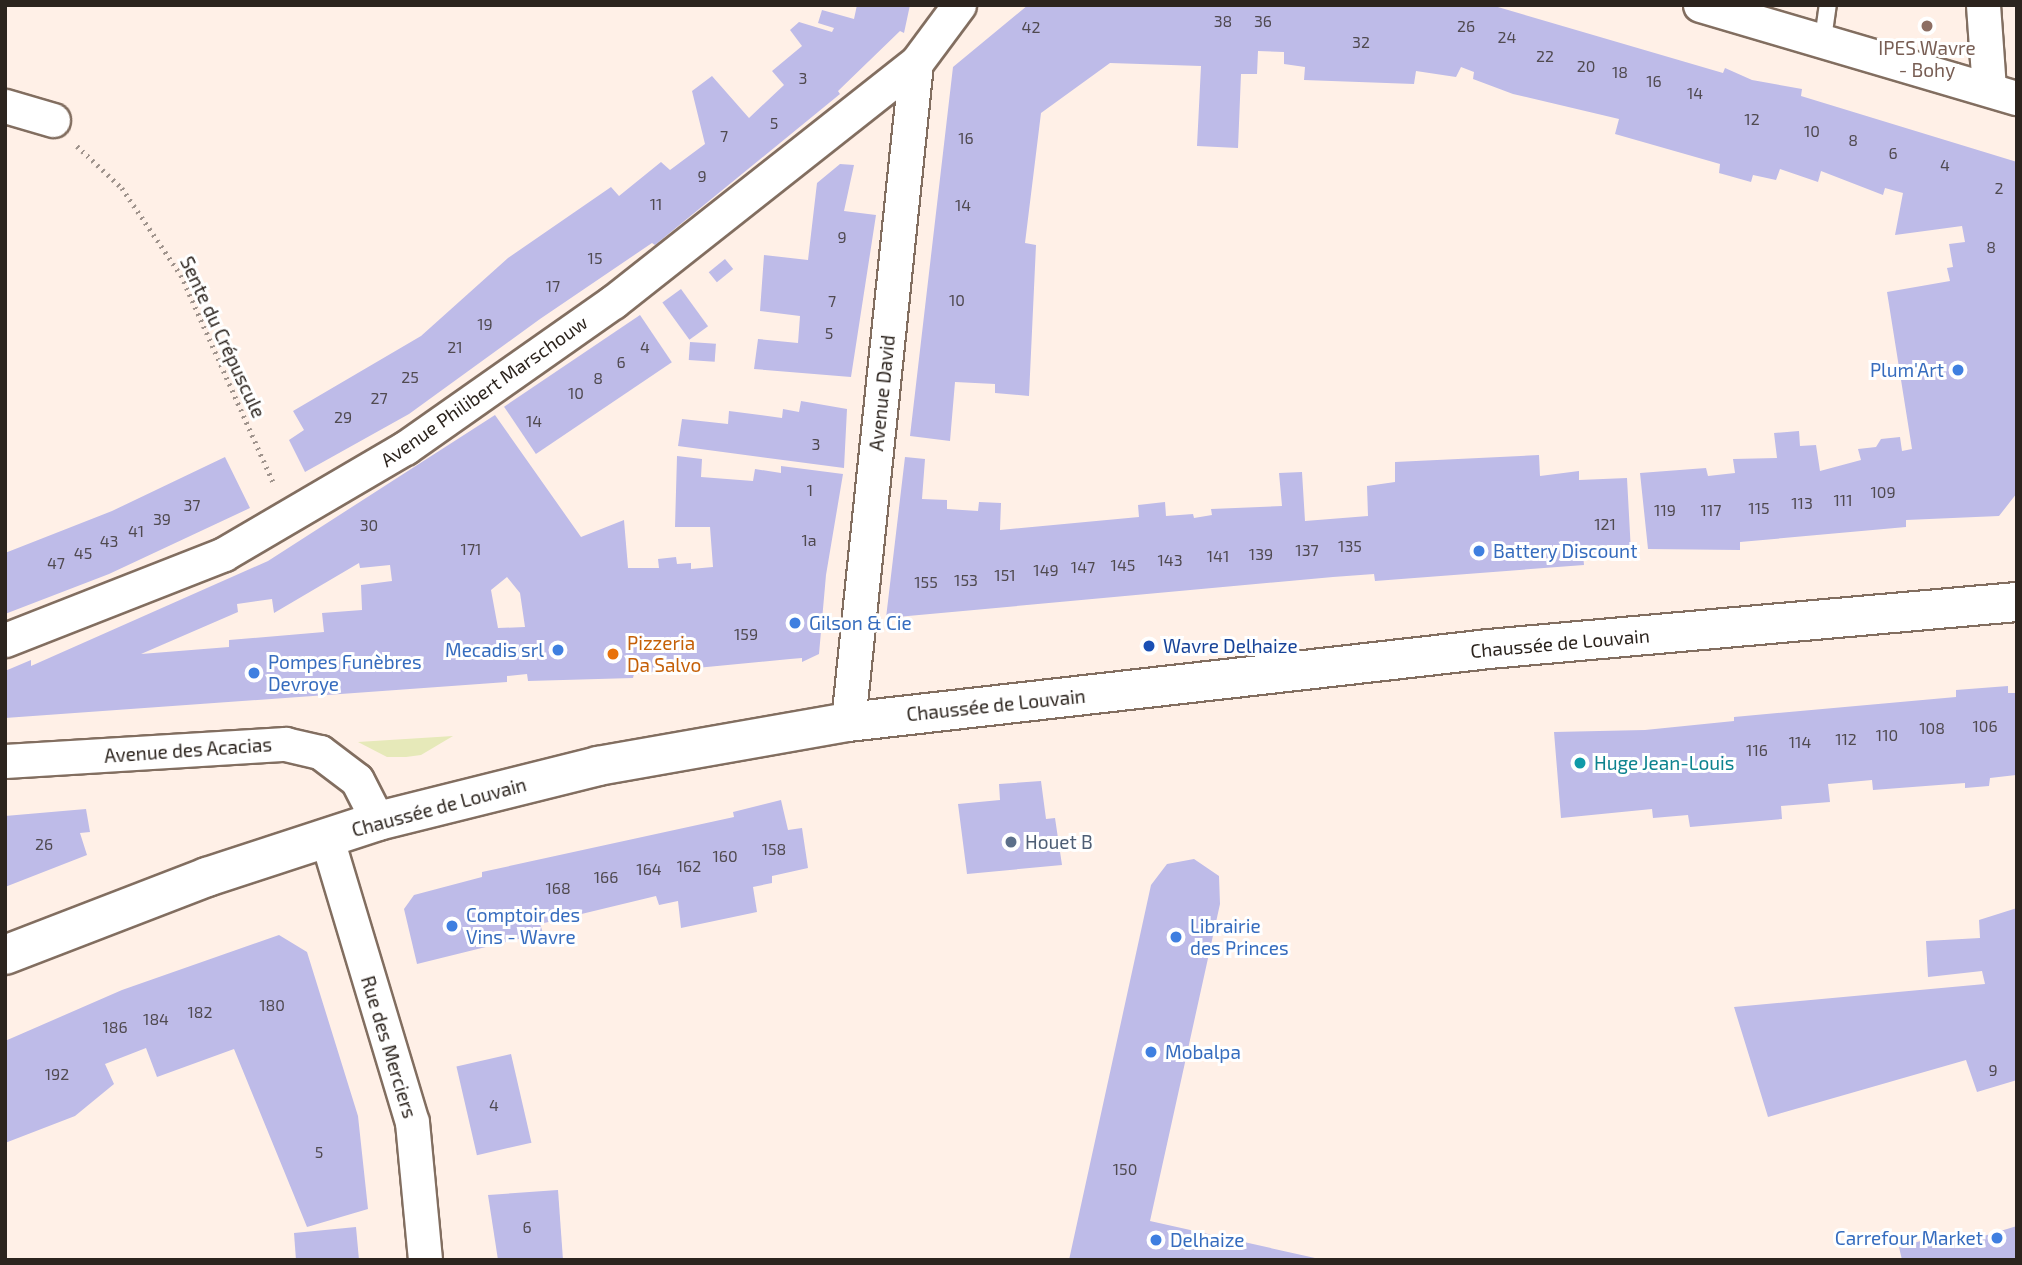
<!DOCTYPE html>
<html>
<head>
<meta charset="utf-8">
<style>
	body { margin:0 }
	#map { position:relative; width:2022px; height:1265px; overflow:hidden; background:#fff0e7; font-family:"Exo 2",sans-serif }
	div>[style] { position:absolute }
	[style*='--x'] { left:calc(var(--x)*1px); top:calc(var(--y)*1px); width:calc(var(--w)*1px); rotate:calc(var(--a)*1deg) }
	.green>* { inset:0; background:#e6e9b9 }
	.building>* { inset:0; background:#bebbe8; transform-origin:0 0 }
	.path>* { height:4.5px; margin-top:-2.25px; transform-origin:0; background:repeating-linear-gradient(90deg,#a0948d 0 2px,transparent 0 7px) }
	.roads { filter:drop-shadow(2px 0 #826e60) drop-shadow(-2px 0 #826e60) drop-shadow(0 2px #826e60) drop-shadow(0 -2px #826e60) }
	.service>* { height:16px; margin:-8px; padding:0 8px; transform-origin:8px; border-radius:8px; background:#fff }
	.minor>* { height:33px; margin:-16.5px; padding:0 16.5px; transform-origin:16.5px; border-radius:16.5px; background:#fff }
	.secondary>* { height:38px; margin:-19px; padding:0 19px; transform-origin:19px; border-radius:19px; background:#fff }
	.dots>* { width:19px; height:19px; translate:-50% -50%; box-sizing:border-box; border:4px solid #fff; border-radius:50% }
	span { translate:-50% -50%; white-space:nowrap; text-align:center; line-height:1.15; -webkit-text-stroke:6px #fff; paint-order:stroke }
	.number-label { font-size:16px; color:#504a50 }
	.number-label span { -webkit-text-stroke-width:0 }
	.education-label { font-size:19px; color:#785e54 }
	.street-label { font-size:19px; color:#2c241e }
	.shop-label { font-size:19px; color:#366cbe }
	.right { translate:-100% -50%; text-align:right }
	.left { translate:0 -50%; text-align:left }
	.food-label { font-size:19px; color:#c56008 }
	.transit-label { font-size:19px; color:#164399 }
	.culture-label { font-size:19px; color:#0d838f }
	.service-label { font-size:19px; color:#4e5e75 }
	.frame { position:absolute; inset:0; border:7px solid #2c241e; pointer-events:none }
</style>
</head>
<body>
<div id="map">
	<div class="green">
		<i style="clip-path:polygon(453px 736px,421px 755px,406px 757px,387px 757px,358px 742px)"></i>
	</div>
	<div class="building">
		<i style="clip-path:polygon(857px 5px,910px 5px,904px 33px,900px 31px,838px 91px,840px 94px,655px 245px,652px 243px,540px 319px,409px 414px,305px 472px,289px 440px,304px 430px,293px 411px,421px 336px,508px 258px,611px 187px,619px 196px,661px 162px,670px 170px,705px 144px,692px 91px,712px 76px,749px 118px,784px 85px,772px 71px,802px 46px,790px 30px,799px 22px,832px 32px,834px 28px,818px 23px,822px 10px,854px 19px)"></i>
		<i style="clip-path:polygon(1028px 5px,1491px 5px,1723px 73px,1725px 68px,1752px 80px,1802px 89px,1801px 96px,2017px 162px,2017px 493px,1999px 516px,1906px 520px,1906px 527px,1740px 542px,1740px 550px,1648px 549px,1640px 473px,1706px 468px,1708px 476px,1735px 473px,1733px 459px,1777px 458px,1774px 433px,1799px 431px,1800px 446px,1816px 445px,1820px 471px,1861px 460px,1858px 449px,1876px 447px,1881px 439px,1900px 437px,1902px 451px,1912px 449px,1887px 292px,1950px 281px,1947px 268px,1953px 267px,1949px 244px,1965px 242px,1962px 226px,1895px 235px,1903px 193px,1885px 188px,1883px 195px,1821px 171px,1818px 182px,1780px 169px,1776px 180px,1753px 175px,1751px 182px,1719px 173px,1720px 164px,1615px 134px,1619px 119px,1513px 94px,1473px 79px,1474px 72px,1461px 67px,1456px 77px,1416px 71px,1414px 84px,1304px 80px,1305px 67px,1284px 64px,1284px 52px,1258px 51px,1257px 74px,1241px 74px,1238px 148px,1197px 146px,1201px 66px,1110px 63px,1041px 113px,1025px 243px,1036px 245px,1029px 396px,995px 393px,995px 384px,955px 382px,950px 441px,910px 436px,953px 67px)"></i>
		<i style="clip-path:polygon(840px 164px,854px 165px,844px 211px,876px 215px,851px 377px,754px 369px,758px 339px,798px 343px,800px 316px,760px 311px,764px 255px,808px 260px,817px 183px)"></i>
		<i style="left:725px;top:259px;width:13px;height:21px;rotate:51deg"></i>
		<i style="left:681px;top:289px;width:46px;height:23px;rotate:54deg"></i>
		<i style="left:640px;top:315px;width:57px;height:164px;rotate:56deg"></i>
		<i style="left:690px;top:342px;width:26px;height:18px;rotate:4deg"></i>
		<i style="clip-path:polygon(801px 401px,847px 409px,844px 468px,678px 446px,682px 419px,728px 424px,729px 411px,782px 418px,783px 409px,799px 412px)"></i>
		<i style="clip-path:polygon(evenodd,495px 415px,581px 537px,624px 520px,628px 568px,659px 568px,658px 559px,676px 557px,677px 564px,691px 563px,691px 569px,713px 567px,710px 527px,675px 527px,677px 456px,702px 459px,701px 477px,753px 481px,755px 469px,781px 473px,781px 466px,843px 474px,826px 575px,819px 654px,802px 662px,802px 658px,790px 659px,634px 674px,633px 678px,528px 681px,527px 674px,507px 676px,507px 682px,5px 718px,5px 671px,31px 660px,31px 666px,268px 561px,495px 415px,359px 563px,360px 568px,390px 565px,392px 581px,361px 585px,362px 610px,322px 613px,324px 632px,229px 640px,229px 647px,141px 654px,238px 612px,237px 604px,272px 599px,274px 613px,359px 563px,495px 415px,507px 577px,520px 593px,525px 627px,498px 628px,491px 590px,507px 577px)"></i>
		<i style="clip-path:polygon(1539px 455px,1540px 476px,1579px 471px,1579px 480px,1627px 478px,1631px 552px,1583px 554px,1584px 565px,1375px 581px,1374px 574px,1333px 577px,886px 618px,905px 457px,925px 459px,922px 499px,947px 500px,947px 509px,978px 511px,979px 502px,1001px 503px,1000px 530px,1139px 517px,1138px 505px,1165px 502px,1166px 516px,1193px 514px,1194px 518px,1212px 515px,1211px 509px,1282px 506px,1279px 473px,1302px 472px,1305px 521px,1368px 516px,1367px 486px,1395px 482px,1395px 462px)"></i>
		<i style="clip-path:polygon(225px 457px,250px 508px,109px 574px,5px 614px,5px 553px,112px 511px)"></i>
		<i style="clip-path:polygon(2008px 686px,2008px 693px,2017px 693px,2016px 775px,1990px 778px,1989px 786px,1965px 788px,1965px 783px,1873px 790px,1872px 780px,1828px 784px,1830px 802px,1781px 806px,1782px 819px,1690px 827px,1688px 815px,1653px 818px,1652px 809px,1561px 818px,1554px 732px,1645px 730px,1734px 721px,1734px 717px,1956px 697px,1956px 690px)"></i>
		<i style="clip-path:polygon(1041px 781px,1046px 819px,1055px 818px,1062px 865px,967px 874px,958px 804px,1000px 800px,999px 784px)"></i>
		<i style="clip-path:polygon(781px 800px,788px 830px,802px 828px,808px 868px,772px 876px,772px 883px,753px 887px,757px 912px,681px 928px,678px 901px,659px 905px,656px 896px,540px 924px,543px 933px,417px 964px,404px 909px,414px 895px,482px 877px,482px 872px,734px 817px,733px 812px)"></i>
		<i style="clip-path:polygon(86px 809px,90px 832px,80px 833px,87px 855px,5px 887px,5px 816px)"></i>
		<i style="clip-path:polygon(1194px 859px,1219px 876px,1220px 904px,1150px 1221px,1324px 1260px,1069px 1260px,1151px 885px,1167px 864px)"></i>
		<i style="clip-path:polygon(2017px 908px,2017px 1080px,1977px 1092px,1966px 1060px,1768px 1117px,1734px 1007px,1985px 984px,1982px 971px,1928px 977px,1926px 941px,1980px 938px,1979px 920px)"></i>
		<i style="clip-path:polygon(279px 935px,307px 952px,358px 1116px,368px 1209px,307px 1227px,234px 1049px,157px 1077px,146px 1048px,105px 1064px,114px 1084px,75px 1116px,5px 1143px,5px 1041px,122px 990px)"></i>
		<i style="left:511px;top:1054px;width:91px;height:56px;rotate:77deg"></i>
		<i style="clip-path:polygon(558px 1190px,563px 1260px,498px 1260px,488px 1195px)"></i>
		<i style="clip-path:polygon(2017px 1226px,2017px 1260px,1902px 1260px,1899px 1247px,1953px 1232px,1957px 1244px)"></i>
		<i style="clip-path:polygon(356px 1227px,359px 1260px,296px 1260px,294px 1233px)"></i>
	</div>
	<div class="path">
		<i style="--x:77;--y:146;--w:62;--a:43"></i>
		<i style="--x:122;--y:188;--w:105;--a:55.9"></i>
		<i style="--x:181;--y:275;--w:227;--a:66"></i>
	</div>
	<div class="roads">
		<div class="service">
			<i style="--x:1823;--y:39;--w:34;--a:-82"></i>
		</div>
		<div class="minor">
			<i style="--x:1700;--y:5;--w:330;--a:16.4"></i>
			<i style="--x:1983;--y:5;--w:84;--a:85.9"></i>
			<i style="--x:5;--y:106;--w:50;--a:16.3"></i>
			<i style="--x:5;--y:640;--w:235;--a:-21.4"></i>
			<i style="--x:224;--y:554;--w:210;--a:-30.4"></i>
			<i style="--x:405;--y:448;--w:254;--a:-35.1"></i>
			<i style="--x:613;--y:302;--w:386;--a:-38.3"></i>
			<i style="--x:916;--y:63;--w:72;--a:-53.4"></i>
			<i style="--x:848;--y:722;--w:662;--a:-84.11"></i>
			<i style="--x:5;--y:761;--w:281;--a:-3.5"></i>
			<i style="--x:285;--y:744;--w:36;--a:13"></i>
			<i style="--x:320;--y:752;--w:46;--a:37.1"></i>
			<i style="--x:357;--y:780;--w:46;--a:62.9"></i>
			<i style="--x:327;--y:839;--w:295;--a:73.3"></i>
			<i style="--x:412;--y:1122;--w:139;--a:84.6"></i>
		</div>
		<div class="secondary">
			<i style="--x:5;--y:955;--w:217;--a:-21.1"></i>
			<i style="--x:207;--y:877;--w:180;--a:-18.1"></i>
			<i style="--x:378;--y:821;--w:227;--a:-14"></i>
			<i style="--x:598;--y:766;--w:254;--a:-10"></i>
			<i style="--x:848;--y:722;--w:645;--a:-6.5"></i>
			<i style="--x:1489;--y:649;--w:530;--a:-5.09"></i>
		</div>
	</div>
	<div class="dots">
		<i style="left:1927px;top:26px;background:#8d6e63"></i>
		<i style="left:1958px;top:370px;background:#3f7fe0"></i>
		<i style="left:1479px;top:551px;background:#3f7fe0"></i>
		<i style="left:795px;top:623px;background:#3f7fe0"></i>
		<i style="left:1149px;top:646px;background:#1a4fb4"></i>
		<i style="left:558px;top:650px;background:#3f7fe0"></i>
		<i style="left:613px;top:654px;background:#e8710a"></i>
		<i style="left:254px;top:673px;background:#3f7fe0"></i>
		<i style="left:1580px;top:763px;background:#0f9aa8"></i>
		<i style="left:1011px;top:842px;background:#5c6f8a"></i>
		<i style="left:452px;top:926px;background:#3f7fe0"></i>
		<i style="left:1176px;top:937px;background:#3f7fe0"></i>
		<i style="left:1151px;top:1052px;background:#3f7fe0"></i>
		<i style="left:1997px;top:1238px;background:#3f7fe0"></i>
		<i style="left:1156px;top:1240px;background:#3f7fe0"></i>
	</div>
	<div class="number-label">
		<span style="left:1223px;top:21px">38</span>
		<span style="left:1263px;top:21px">36</span>
		<span style="left:1466px;top:26px">26</span>
		<span style="left:1031px;top:27px">42</span>
		<span style="left:1507px;top:37px">24</span>
		<span style="left:1361px;top:42px">32</span>
		<span style="left:1545px;top:56px">22</span>
		<span style="left:1586px;top:66px">20</span>
		<span style="left:1620px;top:72px">18</span>
		<span style="left:803px;top:78px">3</span>
		<span style="left:1654px;top:81px">16</span>
		<span style="left:1695px;top:93px">14</span>
		<span style="left:1752px;top:119px">12</span>
		<span style="left:774px;top:123px">5</span>
		<span style="left:1812px;top:131px">10</span>
		<span style="left:724px;top:136px">7</span>
		<span style="left:966px;top:138px">16</span>
		<span style="left:1853px;top:140px">8</span>
		<span style="left:1893px;top:153px">6</span>
		<span style="left:1945px;top:165px">4</span>
		<span style="left:702px;top:176px">9</span>
		<span style="left:1999px;top:188px">2</span>
		<span style="left:656px;top:204px">11</span>
		<span style="left:963px;top:205px">14</span>
		<span style="left:842px;top:237px">9</span>
		<span style="left:1991px;top:247px">8</span>
		<span style="left:595px;top:258px">15</span>
		<span style="left:553px;top:286px">17</span>
		<span style="left:957px;top:300px">10</span>
		<span style="left:832px;top:301px">7</span>
		<span style="left:485px;top:324px">19</span>
		<span style="left:829px;top:333px">5</span>
		<span style="left:455px;top:347px">21</span>
		<span style="left:645px;top:347px">4</span>
		<span style="left:621px;top:362px">6</span>
		<span style="left:410px;top:377px">25</span>
		<span style="left:598px;top:378px">8</span>
		<span style="left:576px;top:393px">10</span>
		<span style="left:379px;top:398px">27</span>
		<span style="left:343px;top:417px">29</span>
		<span style="left:534px;top:421px">14</span>
		<span style="left:816px;top:444px">3</span>
		<span style="left:810px;top:490px">1</span>
		<span style="left:1883px;top:492px">109</span>
		<span style="left:1843px;top:500px">111</span>
		<span style="left:1802px;top:503px">113</span>
		<span style="left:192px;top:505px">37</span>
		<span style="left:1759px;top:508px">115</span>
		<span style="left:1665px;top:510px">119</span>
		<span style="left:1711px;top:510px">117</span>
		<span style="left:162px;top:519px">39</span>
		<span style="left:1605px;top:524px">121</span>
		<span style="left:369px;top:525px">30</span>
		<span style="left:136px;top:531px">41</span>
		<span style="left:809px;top:540px">1a</span>
		<span style="left:109px;top:541px">43</span>
		<span style="left:1350px;top:546px">135</span>
		<span style="left:471px;top:549px">171</span>
		<span style="left:1307px;top:550px">137</span>
		<span style="left:83px;top:553px">45</span>
		<span style="left:1261px;top:554px">139</span>
		<span style="left:1218px;top:556px">141</span>
		<span style="left:1170px;top:560px">143</span>
		<span style="left:56px;top:563px">47</span>
		<span style="left:1123px;top:565px">145</span>
		<span style="left:1083px;top:567px">147</span>
		<span style="left:1046px;top:570px">149</span>
		<span style="left:1005px;top:575px">151</span>
		<span style="left:966px;top:580px">153</span>
		<span style="left:926px;top:582px">155</span>
		<span style="left:746px;top:634px">159</span>
		<span style="left:1985px;top:726px">106</span>
		<span style="left:1932px;top:728px">108</span>
		<span style="left:1887px;top:735px">110</span>
		<span style="left:1846px;top:739px">112</span>
		<span style="left:1800px;top:742px">114</span>
		<span style="left:1757px;top:750px">116</span>
		<span style="left:44px;top:844px">26</span>
		<span style="left:774px;top:849px">158</span>
		<span style="left:725px;top:856px">160</span>
		<span style="left:689px;top:866px">162</span>
		<span style="left:649px;top:869px">164</span>
		<span style="left:606px;top:877px">166</span>
		<span style="left:558px;top:888px">168</span>
		<span style="left:272px;top:1005px">180</span>
		<span style="left:200px;top:1012px">182</span>
		<span style="left:156px;top:1019px">184</span>
		<span style="left:115px;top:1027px">186</span>
		<span style="left:1993px;top:1070px">9</span>
		<span style="left:57px;top:1074px">192</span>
		<span style="left:494px;top:1105px">4</span>
		<span style="left:319px;top:1152px">5</span>
		<span style="left:1125px;top:1169px">150</span>
		<span style="left:527px;top:1227px">6</span>
	</div>
	<div class="education-label">
		<span style="left:1927px;top:59px">IPES Wavre<br>- Bohy</span>
	</div>
	<div class="street-label">
		<span style="left:223px;top:337px;rotate:65deg">Sente du Crépuscule</span>
		<span style="left:484px;top:391px;rotate:-35deg">Avenue Philibert Marschouw</span>
		<span style="left:882px;top:393px;rotate:-84deg">Avenue David</span>
		<span style="left:1560px;top:643px;rotate:-5deg">Chaussée de Louvain</span>
		<span style="left:996px;top:705px;rotate:-6deg">Chaussée de Louvain</span>
		<span style="left:188px;top:750px;rotate:-4deg">Avenue des Acacias</span>
		<span style="left:439px;top:807px;rotate:-15deg">Chaussée de Louvain</span>
		<span style="left:389px;top:1047px;rotate:73deg">Rue des Merciers</span>
	</div>
	<div class="shop-label">
		<span class="right" style="left:1944px;top:370px">Plum'Art</span>
		<span class="left" style="left:1493px;top:551px">Battery Discount</span>
		<span class="left" style="left:809px;top:623px">Gilson &amp; Cie</span>
		<span class="right" style="left:544px;top:650px">Mecadis srl</span>
		<span class="left" style="left:268px;top:673px">Pompes Funèbres<br>Devroye</span>
		<span class="left" style="left:466px;top:926px">Comptoir des<br>Vins - Wavre</span>
		<span class="left" style="left:1190px;top:937px">Librairie<br>des Princes</span>
		<span class="left" style="left:1165px;top:1052px">Mobalpa</span>
		<span class="right" style="left:1983px;top:1238px">Carrefour Market</span>
		<span class="left" style="left:1170px;top:1240px">Delhaize</span>
	</div>
	<div class="food-label">
		<span class="left" style="left:627px;top:654px">Pizzeria<br>Da Salvo</span>
	</div>
	<div class="transit-label">
		<span class="left" style="left:1163px;top:646px">Wavre Delhaize</span>
	</div>
	<div class="culture-label">
		<span class="left" style="left:1594px;top:763px">Huge Jean-Louis</span>
	</div>
	<div class="service-label">
		<span class="left" style="left:1025px;top:842px">Houet B</span>
	</div>
	<div class="frame"></div>
</div>
</body>
</html>
